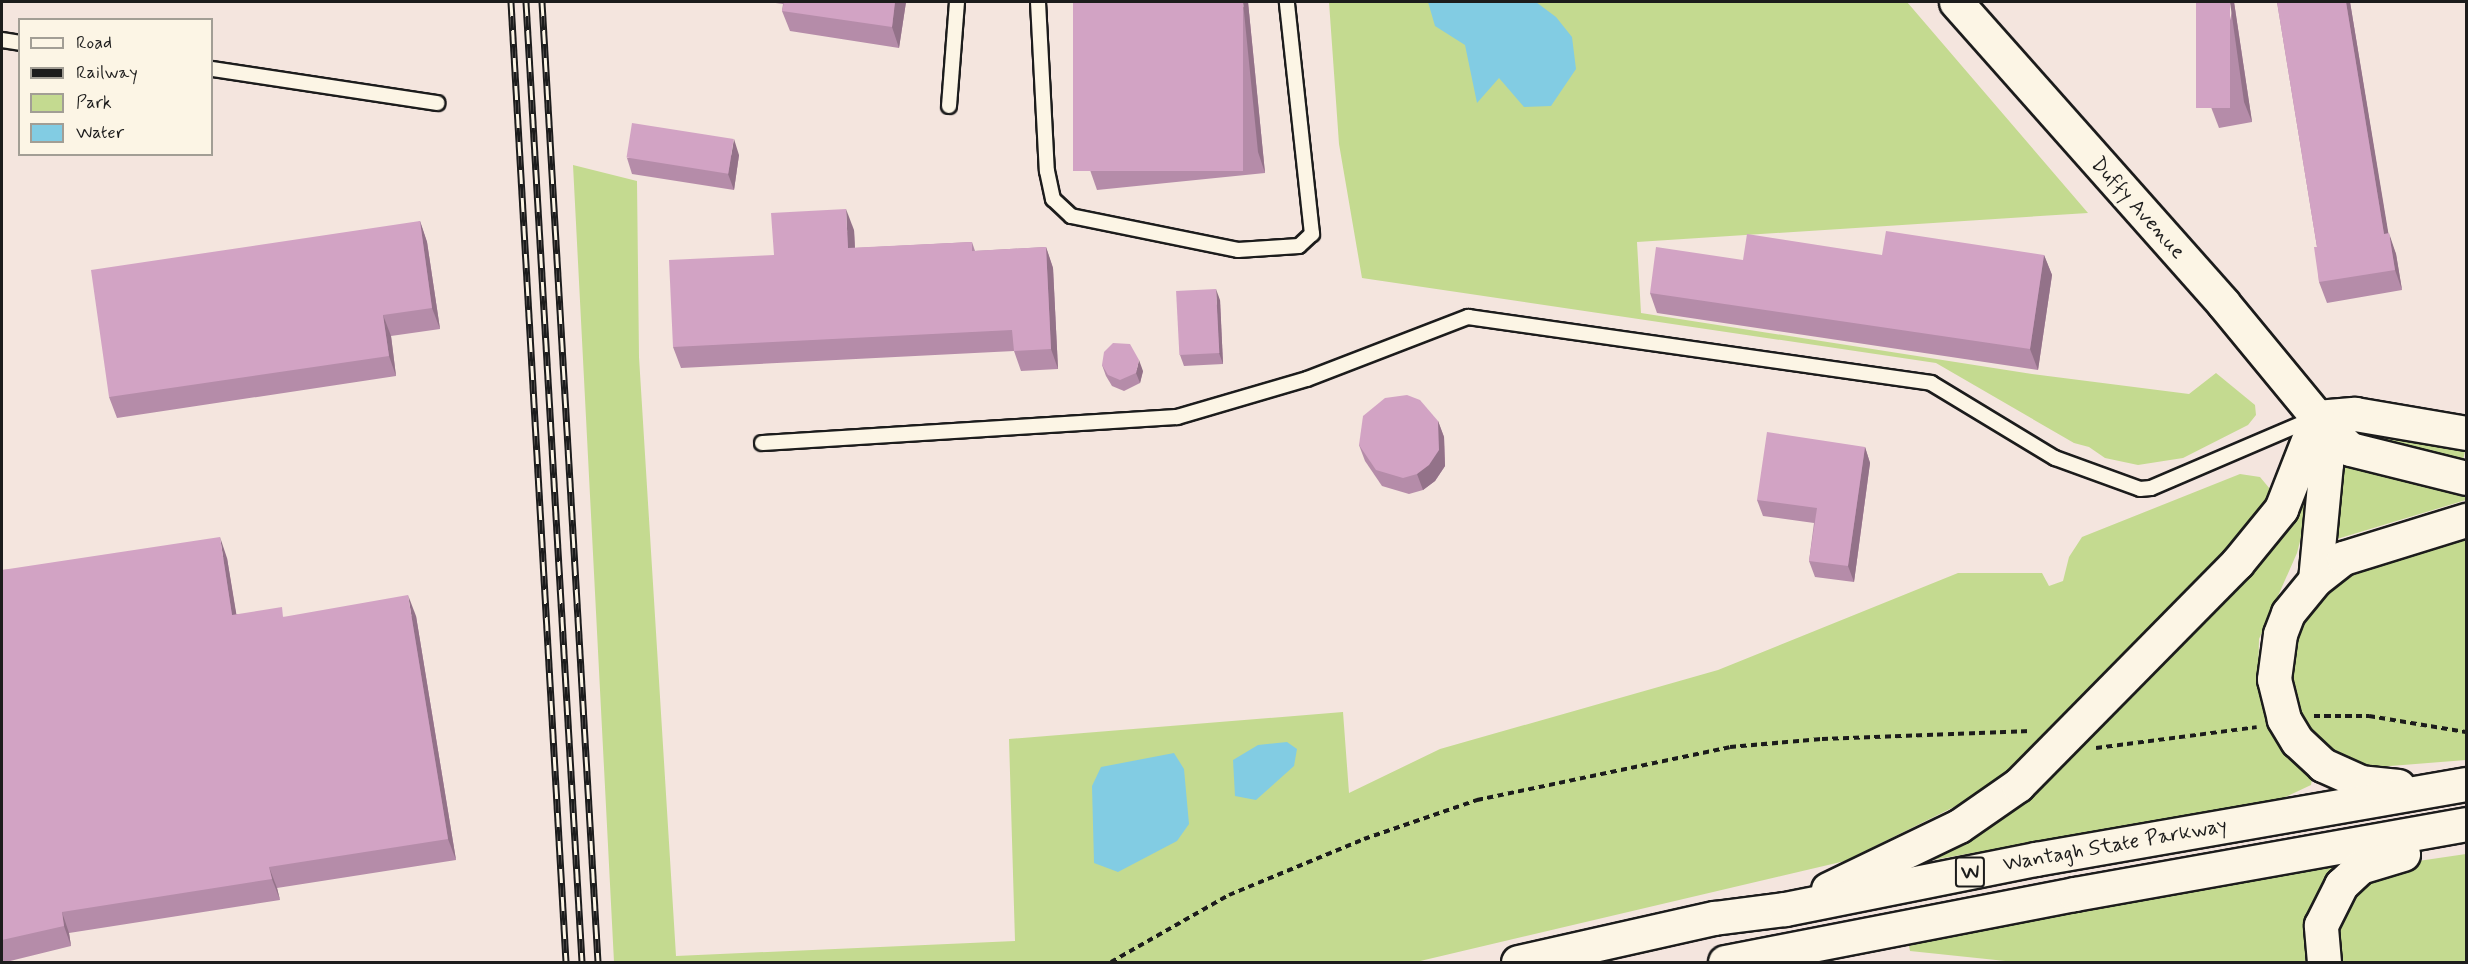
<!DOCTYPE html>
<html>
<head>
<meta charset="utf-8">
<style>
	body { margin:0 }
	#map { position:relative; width:2468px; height:964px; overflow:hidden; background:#f4e5de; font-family:Mynerve,sans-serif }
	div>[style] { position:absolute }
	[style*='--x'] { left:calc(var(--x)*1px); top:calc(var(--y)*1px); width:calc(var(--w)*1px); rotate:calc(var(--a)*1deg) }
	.green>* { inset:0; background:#c4da90; transform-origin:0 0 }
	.water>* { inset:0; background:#82cce3 }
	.path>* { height:4px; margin-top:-2px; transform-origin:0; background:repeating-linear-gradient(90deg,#1c1c1c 0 6px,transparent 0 10.5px) }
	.roads { filter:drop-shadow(2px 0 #1c1c1c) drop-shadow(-2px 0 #1c1c1c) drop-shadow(0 2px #1c1c1c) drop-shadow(0 -2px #1c1c1c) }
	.lane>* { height:14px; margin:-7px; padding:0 7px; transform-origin:7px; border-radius:7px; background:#fcf5e5 }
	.secondary>* { height:33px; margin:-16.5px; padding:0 16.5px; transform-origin:16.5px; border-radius:16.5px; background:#fcf5e5 }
	.highway>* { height:33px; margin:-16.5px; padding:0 16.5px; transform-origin:16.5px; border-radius:16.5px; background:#fcf5e5 }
	.rail>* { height:7px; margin-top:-3.5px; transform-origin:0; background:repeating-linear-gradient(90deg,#fcf5e5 0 14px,#1c1c1c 0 28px); box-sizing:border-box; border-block:2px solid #1c1c1c }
	.wall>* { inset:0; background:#b58ca9 }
	.shaded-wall>* { inset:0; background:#937289 }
	.building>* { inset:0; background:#d2a3c4; transform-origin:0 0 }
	span { translate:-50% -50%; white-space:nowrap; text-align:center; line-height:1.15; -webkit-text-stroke:6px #fcf5e5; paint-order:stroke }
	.shield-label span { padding:2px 4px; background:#fcf5e5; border:2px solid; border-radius:4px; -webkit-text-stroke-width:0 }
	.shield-label { font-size:20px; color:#1c1c1c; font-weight:700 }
	.street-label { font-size:21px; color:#1c1c1c }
	.frame { position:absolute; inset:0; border:3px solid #1c1c1c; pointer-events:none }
	.legend { position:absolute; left:18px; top:18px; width:195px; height:138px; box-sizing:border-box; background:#fcf5e5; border:2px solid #a29e95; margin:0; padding:8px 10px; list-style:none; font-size:18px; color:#1c1c1c }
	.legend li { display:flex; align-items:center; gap:12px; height:30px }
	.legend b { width:30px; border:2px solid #a29e95 }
</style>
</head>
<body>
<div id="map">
	<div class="green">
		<i style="clip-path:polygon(1329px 2px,1907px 2px,2088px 213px,1637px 242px,1641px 313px,2032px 374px,2189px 394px,2216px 373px,2255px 405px,2256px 415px,2248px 425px,2183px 458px,2138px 465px,2105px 458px,2089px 447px,2074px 443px,1936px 363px,1362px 278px,1339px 144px)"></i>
		<i style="clip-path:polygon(573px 165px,637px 181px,639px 357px,676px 956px,1015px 941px,1009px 739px,1343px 712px,1349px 793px,1440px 749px,1718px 670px,1958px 573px,2042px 573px,2049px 586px,2063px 581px,2069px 557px,2082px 537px,2240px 474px,2260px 477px,2270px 489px,2269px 508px,2034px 752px,1978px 795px,1845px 861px,1416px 962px,614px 962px)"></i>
		<i style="left:2352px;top:425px;width:116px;height:12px;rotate:12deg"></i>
		<i style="clip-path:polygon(2339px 462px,2466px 488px,2466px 500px,2337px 539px,2333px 536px)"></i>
		<i style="clip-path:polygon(2307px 489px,2306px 518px,2297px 553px,2259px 639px,2258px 682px,2265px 716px,2286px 751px,2313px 774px,2311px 785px,2281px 799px,1927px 861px,1917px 855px,1993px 817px,2057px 770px,2281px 537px)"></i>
		<i style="clip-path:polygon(2466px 528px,2466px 760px,2365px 768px,2336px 755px,2307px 730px,2289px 692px,2287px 650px,2302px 610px,2332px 578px)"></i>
		<i style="clip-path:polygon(2466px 854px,2466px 962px,2337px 962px,2334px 928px,2352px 887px,2391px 865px)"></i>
		<i style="clip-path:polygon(2360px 859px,2311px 962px,2015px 962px,1910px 951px,1909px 946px,1969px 926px)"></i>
	</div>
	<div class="water">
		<i style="clip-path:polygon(1428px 2px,1536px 2px,1556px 17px,1572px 37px,1576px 69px,1551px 106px,1524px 107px,1499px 78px,1477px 103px,1465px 45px,1435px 26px)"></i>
		<i style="clip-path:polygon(1287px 742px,1297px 749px,1294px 766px,1256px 800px,1235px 796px,1233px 760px,1258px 745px)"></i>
		<i style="clip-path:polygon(1174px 753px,1184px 769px,1189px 824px,1177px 841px,1118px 872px,1094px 863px,1092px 786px,1101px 767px)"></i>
	</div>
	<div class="path">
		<i style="--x:2314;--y:716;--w:55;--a:0"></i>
		<i style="--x:2369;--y:716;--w:98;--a:9.4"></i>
		<i style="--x:2096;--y:748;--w:162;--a:-7.4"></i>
		<i style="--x:1111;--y:962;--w:136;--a:-29.6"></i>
		<i style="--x:1229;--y:895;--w:146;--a:-22.5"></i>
		<i style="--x:1364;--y:839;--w:120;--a:-19"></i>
		<i style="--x:1477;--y:800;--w:258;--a:-11.8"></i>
		<i style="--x:1730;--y:747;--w:92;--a:-5"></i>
		<i style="--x:1822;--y:739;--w:209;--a:-2.2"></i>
	</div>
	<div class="roads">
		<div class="lane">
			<i style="--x:1038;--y:2;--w:169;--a:87"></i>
			<i style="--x:1047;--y:171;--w:29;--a:78"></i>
			<i style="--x:1053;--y:199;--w:25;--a:43"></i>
			<i style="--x:1071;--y:216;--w:170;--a:11.5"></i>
			<i style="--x:1238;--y:250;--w:61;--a:-3.8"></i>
			<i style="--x:1299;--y:246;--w:18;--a:-43"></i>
			<i style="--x:1312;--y:234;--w:233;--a:-96.2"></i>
			<i style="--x:2;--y:40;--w:18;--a:9"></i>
			<i style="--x:212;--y:69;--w:228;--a:8.6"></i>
			<i style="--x:949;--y:106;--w:104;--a:-85.6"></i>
			<i style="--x:762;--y:443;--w:416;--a:-3.6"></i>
			<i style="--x:1177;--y:417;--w:135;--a:-16.3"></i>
			<i style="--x:1307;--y:379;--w:173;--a:-21.1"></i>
			<i style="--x:1468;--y:317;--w:468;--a:8.1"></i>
			<i style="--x:1931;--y:383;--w:145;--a:31.2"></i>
			<i style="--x:2055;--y:458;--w:90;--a:20"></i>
			<i style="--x:2140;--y:489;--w:11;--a:-5"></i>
			<i style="--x:2151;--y:488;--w:175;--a:-23.2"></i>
		</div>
		<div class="secondary">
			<i style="--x:1956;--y:2;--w:402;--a:48.4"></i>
			<i style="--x:2223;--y:303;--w:148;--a:50.5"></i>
			<i style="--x:2317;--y:417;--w:46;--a:44.1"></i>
			<i style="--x:2350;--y:449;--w:120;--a:14"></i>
			<i style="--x:2317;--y:417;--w:38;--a:-5"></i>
			<i style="--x:2355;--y:414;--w:113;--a:9.7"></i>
		</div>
		<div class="highway">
			<i style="--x:2315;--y:580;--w:117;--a:-84.6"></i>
			<i style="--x:2326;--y:464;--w:48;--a:-100.8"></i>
			<i style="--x:2398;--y:786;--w:37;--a:-174"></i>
			<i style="--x:2361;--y:782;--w:42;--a:-155.9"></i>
			<i style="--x:2323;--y:765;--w:35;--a:-137"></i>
			<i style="--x:2297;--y:741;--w:26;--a:-121"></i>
			<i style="--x:2284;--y:719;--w:41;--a:-104"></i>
			<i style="--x:2274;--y:679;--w:45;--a:-82.4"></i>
			<i style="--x:2280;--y:634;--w:22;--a:-69"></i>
			<i style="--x:2288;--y:613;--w:43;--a:-50.7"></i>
			<i style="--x:2315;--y:580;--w:36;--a:-38"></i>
			<i style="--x:2343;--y:558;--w:129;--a:-17.2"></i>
			<i style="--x:1828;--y:889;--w:145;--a:-25.7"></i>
			<i style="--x:1959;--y:826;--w:72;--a:-34.8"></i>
			<i style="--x:2018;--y:785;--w:312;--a:-45.4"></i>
			<i style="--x:2237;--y:563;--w:70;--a:-50.8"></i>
			<i style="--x:2281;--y:509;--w:99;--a:-68.6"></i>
			<i style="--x:1518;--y:962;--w:201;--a:-12.7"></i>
			<i style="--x:1714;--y:918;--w:72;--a:-7.2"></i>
			<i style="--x:1785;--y:909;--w:256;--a:-11.3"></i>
			<i style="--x:2036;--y:859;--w:436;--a:-9.9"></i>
			<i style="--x:1725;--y:962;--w:356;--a:-11"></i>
			<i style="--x:2074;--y:894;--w:398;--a:-10.1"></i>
			<i style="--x:2324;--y:962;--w:37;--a:-95"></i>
			<i style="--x:2321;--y:925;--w:45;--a:-63.4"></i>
			<i style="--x:2341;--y:885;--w:26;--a:-43"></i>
			<i style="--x:2360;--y:867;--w:45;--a:-16.8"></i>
		</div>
	</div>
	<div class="rail">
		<i style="--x:511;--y:2;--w:962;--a:86.72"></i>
		<i style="--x:526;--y:2;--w:962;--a:86.66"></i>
		<i style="--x:542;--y:2;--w:962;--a:86.66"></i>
	</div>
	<div class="wall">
		<i style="clip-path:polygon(768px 2px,906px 2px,899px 48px,790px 31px,782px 11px,783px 4px)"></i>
		<i style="clip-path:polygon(1248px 2px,1265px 173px,1097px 190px,1090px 170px)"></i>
		<i style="clip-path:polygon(2234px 2px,2252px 122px,2219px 128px,2211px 107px)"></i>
		<i style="clip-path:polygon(2277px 2px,2350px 2px,2388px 234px,2396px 254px,2402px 290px,2327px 303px,2319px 282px,2317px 247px)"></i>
		<i style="clip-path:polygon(739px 155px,734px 190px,632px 174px,627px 158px)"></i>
		<i style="clip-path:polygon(420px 221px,427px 242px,440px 329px,391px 336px,396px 376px,117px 418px,109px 397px)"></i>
		<i style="clip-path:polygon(854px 230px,855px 248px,972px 242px,975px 251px,1046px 247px,1053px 268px,1058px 369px,1021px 371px,1014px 351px,681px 368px,673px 347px,774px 255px)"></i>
		<i style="clip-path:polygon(1882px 255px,2044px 255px,2052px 275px,2038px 370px,1657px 313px,1650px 293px,1743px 260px)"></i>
		<i style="clip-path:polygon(1220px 300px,1223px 364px,1184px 366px,1180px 355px)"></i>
		<i style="clip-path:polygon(1102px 365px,1143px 371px,1140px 383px,1124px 391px,1112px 386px,1106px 376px)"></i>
		<i style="clip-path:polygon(1438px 421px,1444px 437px,1445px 466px,1435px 481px,1423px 490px,1409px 494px,1382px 486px,1365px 461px,1359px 445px)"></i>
		<i style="clip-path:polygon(1865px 447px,1870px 463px,1854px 582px,1815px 577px,1809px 561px,1814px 523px,1763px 516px,1757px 500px)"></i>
		<i style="clip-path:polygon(227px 558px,236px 614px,285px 617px,416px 616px,456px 860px,277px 888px,280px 900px,69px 933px,71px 946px,2px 963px,2px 570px)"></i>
	</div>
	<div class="shaded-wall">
		<i style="clip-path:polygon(895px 2px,906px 2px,899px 48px,892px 27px)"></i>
		<i style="clip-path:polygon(1243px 2px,1248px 2px,1265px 173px,1258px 152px)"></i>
		<i style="clip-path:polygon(2230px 2px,2234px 2px,2252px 122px,2244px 102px)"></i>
		<i style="clip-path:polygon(2346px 2px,2350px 2px,2392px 255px,2384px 234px)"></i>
		<i style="clip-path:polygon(734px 139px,739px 155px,734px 190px,728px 174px)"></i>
		<i style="clip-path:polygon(846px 209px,854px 230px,856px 269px,848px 248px)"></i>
		<i style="clip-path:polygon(420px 221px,427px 242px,440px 329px,432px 308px)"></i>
		<i style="clip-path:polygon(2389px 233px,2396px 254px,2402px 290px,2395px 270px)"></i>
		<i style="clip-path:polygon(1046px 247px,1053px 268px,1058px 369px,1051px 349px)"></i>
		<i style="clip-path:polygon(2044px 255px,2052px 275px,2038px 370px,2030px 349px)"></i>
		<i style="clip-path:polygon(1216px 289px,1220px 300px,1223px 364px,1219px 353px)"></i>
		<i style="clip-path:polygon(383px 315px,391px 336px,396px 376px,389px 356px)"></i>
		<i style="clip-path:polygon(1139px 360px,1143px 371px,1140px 383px,1136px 373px)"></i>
		<i style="clip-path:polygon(1438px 421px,1444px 437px,1445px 466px,1435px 481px,1423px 490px,1417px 474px)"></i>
		<i style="clip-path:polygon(1865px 447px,1870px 463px,1854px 582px,1848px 566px)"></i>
		<i style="clip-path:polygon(220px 537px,227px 558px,240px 636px,232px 615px)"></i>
		<i style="clip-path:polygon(408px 595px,416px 616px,456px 860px,448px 839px)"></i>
		<i style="clip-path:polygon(269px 867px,277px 888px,280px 900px,272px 879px)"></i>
		<i style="clip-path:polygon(62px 912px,69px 933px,71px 946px,64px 926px)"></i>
	</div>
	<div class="building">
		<i style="clip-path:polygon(784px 2px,895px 2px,892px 27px,782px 11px)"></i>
		<i style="left:1073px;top:2px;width:170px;height:169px"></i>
		<i style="left:2196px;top:2px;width:34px;height:106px"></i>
		<i style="clip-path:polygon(2277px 2px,2346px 2px,2384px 234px,2389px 233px,2395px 270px,2319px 282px,2314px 247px,2317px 247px)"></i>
		<i style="left:632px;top:123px;width:103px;height:35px;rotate:9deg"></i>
		<i style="clip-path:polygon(846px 209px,848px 248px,972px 242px,972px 251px,1046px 247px,1051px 349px,1014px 351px,1012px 330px,673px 347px,669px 260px,774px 255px,771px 213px)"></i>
		<i style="clip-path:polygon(420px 221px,432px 308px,383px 315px,389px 356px,109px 397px,91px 270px)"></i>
		<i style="clip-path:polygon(1886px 231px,2044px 255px,2030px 349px,1650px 293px,1656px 247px,1743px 260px,1747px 234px,1882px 255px)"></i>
		<i style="left:1216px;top:289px;width:64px;height:40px;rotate:87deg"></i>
		<i style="clip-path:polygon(1113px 343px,1130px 344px,1139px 360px,1136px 373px,1120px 380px,1108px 375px,1102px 365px,1104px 352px)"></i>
		<i style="clip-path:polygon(1407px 395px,1420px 400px,1438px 421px,1439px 450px,1429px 465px,1417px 474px,1403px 478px,1376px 470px,1359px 445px,1363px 416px,1385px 398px)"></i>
		<i style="clip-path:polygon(1767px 432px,1865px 447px,1848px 566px,1809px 561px,1817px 508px,1757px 500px)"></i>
		<i style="clip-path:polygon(220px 537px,232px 615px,282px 607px,283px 617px,408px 595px,448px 839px,269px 867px,272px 879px,62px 912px,64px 926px,2px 940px,2px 570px)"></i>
	</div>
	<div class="shield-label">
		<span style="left:1970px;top:872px">W</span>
	</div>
	<div class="street-label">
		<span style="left:2138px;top:208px;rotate:48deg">Duffy Avenue</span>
		<span style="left:2115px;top:845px;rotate:-10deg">Wantagh State Parkway</span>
	</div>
	<div class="frame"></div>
	<ul class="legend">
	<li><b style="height:8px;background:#fcf5e5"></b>Road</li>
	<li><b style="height:8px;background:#1c1c1c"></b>Railway</li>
	<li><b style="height:16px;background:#c4da90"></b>Park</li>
	<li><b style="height:16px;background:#82cce3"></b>Water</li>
	</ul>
</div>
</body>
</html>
